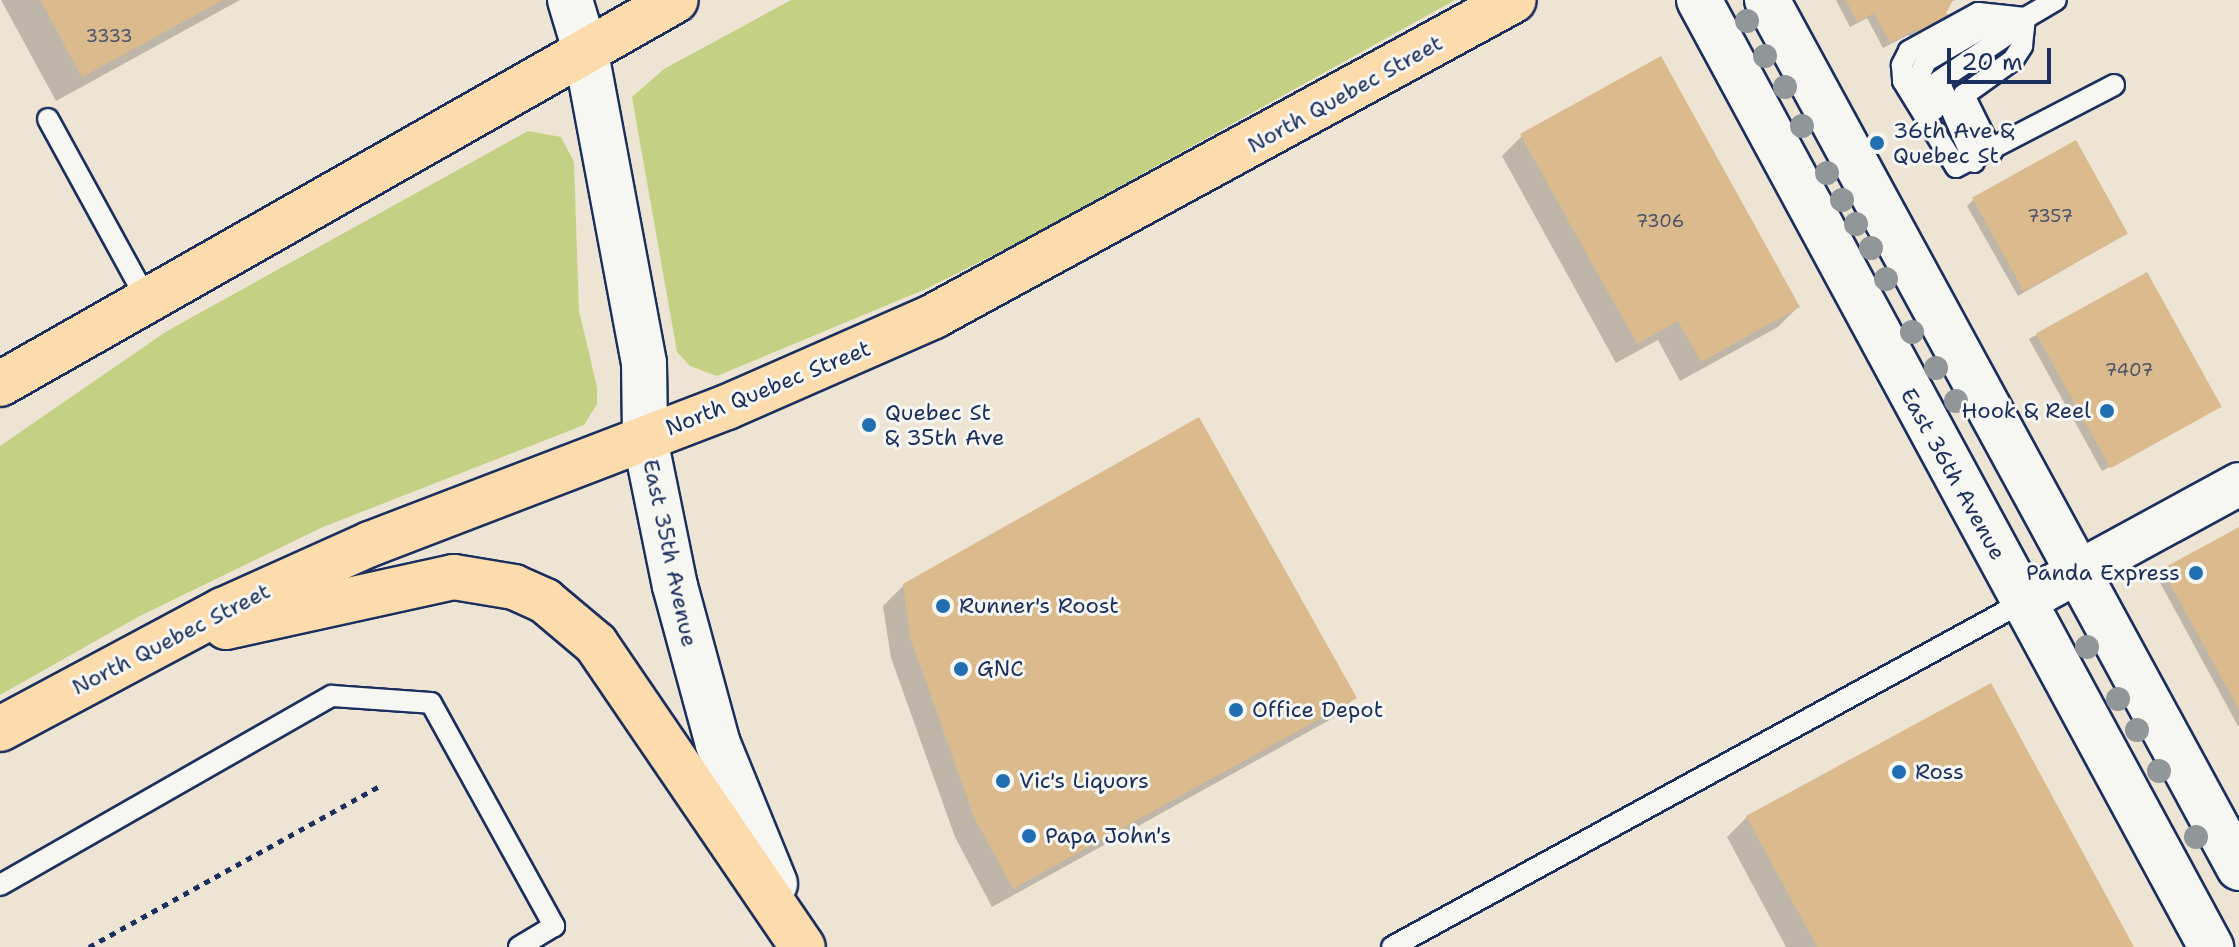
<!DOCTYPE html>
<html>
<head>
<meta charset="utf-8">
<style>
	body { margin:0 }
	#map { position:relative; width:2239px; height:947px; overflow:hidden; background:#eee4d4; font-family:"Shantell Sans",sans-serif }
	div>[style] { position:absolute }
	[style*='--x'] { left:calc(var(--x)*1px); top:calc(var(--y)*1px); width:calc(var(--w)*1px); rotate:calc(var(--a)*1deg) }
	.green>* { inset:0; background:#c4d185 }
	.shadow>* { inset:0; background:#0003; transform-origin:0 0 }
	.building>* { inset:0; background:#dbbb8e; transform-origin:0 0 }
	.path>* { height:5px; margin-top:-2.5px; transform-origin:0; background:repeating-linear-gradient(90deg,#1b2f5e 0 6px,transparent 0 12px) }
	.roads { filter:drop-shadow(2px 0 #1b2f5e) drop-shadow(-2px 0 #1b2f5e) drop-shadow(0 2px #1b2f5e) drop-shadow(0 -2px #1b2f5e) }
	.service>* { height:20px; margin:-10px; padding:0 10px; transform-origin:10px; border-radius:10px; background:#f6f6f2 }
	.minor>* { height:42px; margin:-21px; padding:0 21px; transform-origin:21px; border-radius:21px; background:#f6f6f2 }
	.tertiary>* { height:44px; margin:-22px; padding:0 22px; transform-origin:22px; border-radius:22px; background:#f6f6f2 }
	.primary>* { height:44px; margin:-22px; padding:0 22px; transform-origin:22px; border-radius:22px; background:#fcdcac }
	.trees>* { width:24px; height:24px; margin:-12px; border-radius:50%; background:#919799 }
	.dots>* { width:22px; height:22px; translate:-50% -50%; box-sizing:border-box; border:4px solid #f6f6f2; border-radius:50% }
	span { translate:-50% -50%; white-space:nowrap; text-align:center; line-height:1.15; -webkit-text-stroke:6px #f6f6f2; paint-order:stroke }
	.number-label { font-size:18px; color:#4b526a }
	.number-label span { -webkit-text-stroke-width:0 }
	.street-label { font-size:22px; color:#1b2f5e }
	.poi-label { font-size:22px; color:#1b2f5e }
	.left { translate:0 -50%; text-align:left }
	.right { translate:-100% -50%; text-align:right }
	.scale { position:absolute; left:1947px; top:48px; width:104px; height:36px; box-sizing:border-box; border:4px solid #1b2f5e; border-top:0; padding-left:10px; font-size:24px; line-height:28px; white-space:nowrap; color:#1b2f5e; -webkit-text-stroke:6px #f6f6f2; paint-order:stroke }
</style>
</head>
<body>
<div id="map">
	<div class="green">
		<i style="clip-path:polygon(791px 0,1455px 0,1027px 238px,928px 288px,717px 376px,690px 366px,677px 352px,632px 97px,664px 69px)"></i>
		<i style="clip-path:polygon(528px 131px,561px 137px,574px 162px,579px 311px,597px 387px,597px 404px,584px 425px,323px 527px,138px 617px,0 695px,0 446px,167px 331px)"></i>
	</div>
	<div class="shadow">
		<i style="clip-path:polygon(1px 0,240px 0,56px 101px)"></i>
		<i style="clip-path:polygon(1836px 0,1955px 0,1946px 5px,1944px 14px,2001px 60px,1967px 81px,1908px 35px,1883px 48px,1867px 18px,1850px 27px)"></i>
		<i style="clip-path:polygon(1522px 136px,1798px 307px,1778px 327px,1680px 381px,1658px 340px,1616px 363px,1502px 156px)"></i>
		<i style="clip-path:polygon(1974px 199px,2126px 234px,2018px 296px,1967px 206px)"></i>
		<i style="left:2146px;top:274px;width:151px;height:134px;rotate:61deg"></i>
		<i style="clip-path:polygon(2239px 529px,2239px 726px,2238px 726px,2157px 577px)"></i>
		<i style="clip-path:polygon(904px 585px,1355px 697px,1335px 717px,992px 907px,955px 837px,891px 658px,883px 606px)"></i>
		<i style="clip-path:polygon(1747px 817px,2131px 947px,1786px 947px,1727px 837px)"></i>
	</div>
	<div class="building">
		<i style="clip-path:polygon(40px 0,223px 0,82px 77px)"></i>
		<i style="clip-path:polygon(1846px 0,1953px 0,1946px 13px,2004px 60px,1975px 76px,1915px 30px,1890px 43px,1874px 13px,1857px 22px)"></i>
		<i style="clip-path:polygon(1661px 56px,1800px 307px,1701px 362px,1678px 321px,1637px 344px,1520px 134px)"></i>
		<i style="left:2076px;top:140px;width:107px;height:119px;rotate:61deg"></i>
		<i style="left:2147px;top:272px;width:154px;height:127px;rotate:61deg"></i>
		<i style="clip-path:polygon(1199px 417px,1357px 698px,1013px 889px,974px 817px,910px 637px,903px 584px)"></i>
		<i style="clip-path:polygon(2239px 527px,2239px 710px,2162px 569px)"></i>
		<i style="clip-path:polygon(1991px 683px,2134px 947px,1817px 947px,1746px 816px)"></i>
	</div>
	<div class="path">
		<i style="--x:89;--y:947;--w:334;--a:-29"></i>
	</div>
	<div class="roads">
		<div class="service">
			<i style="--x:2025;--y:18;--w:47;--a:-173.9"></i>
			<i style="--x:1978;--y:13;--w:79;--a:151.2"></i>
			<i style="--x:1909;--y:51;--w:16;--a:117"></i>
			<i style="--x:1902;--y:65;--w:16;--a:86"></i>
			<i style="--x:1903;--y:81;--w:101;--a:58.4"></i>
			<i style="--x:1956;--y:167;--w:178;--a:-27.4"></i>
			<i style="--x:1934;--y:110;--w:39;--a:-111"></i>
			<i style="--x:1920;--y:74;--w:14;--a:-65"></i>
			<i style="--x:1926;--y:61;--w:64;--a:-30.2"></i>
			<i style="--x:1981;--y:29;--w:29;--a:-4"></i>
			<i style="--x:2010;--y:27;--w:53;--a:-30.4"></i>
			<i style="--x:48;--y:119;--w:206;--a:61.3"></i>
			<i style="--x:1992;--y:152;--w:64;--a:-116.2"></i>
			<i style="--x:1964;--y:95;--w:60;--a:-35.5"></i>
			<i style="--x:2013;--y:60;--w:17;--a:-57"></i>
			<i style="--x:2022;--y:46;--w:28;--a:-84"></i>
			<i style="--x:1974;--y:162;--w:88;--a:-113.4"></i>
			<i style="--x:1939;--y:81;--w:94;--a:-34.2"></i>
			<i style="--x:0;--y:885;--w:382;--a:-29.7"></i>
			<i style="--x:332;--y:696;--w:99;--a:4"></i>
			<i style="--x:431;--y:703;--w:255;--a:61.1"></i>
			<i style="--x:554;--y:926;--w:41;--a:149"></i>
			<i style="--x:1392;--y:947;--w:719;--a:-28.67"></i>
		</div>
		<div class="minor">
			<i style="--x:2023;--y:602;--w:246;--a:-28.6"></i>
		</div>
		<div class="tertiary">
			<i style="--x:570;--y:0;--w:55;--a:73.2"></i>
			<i style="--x:586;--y:53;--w:315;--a:79.4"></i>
			<i style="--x:644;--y:363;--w:76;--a:89.2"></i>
			<i style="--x:645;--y:439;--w:150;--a:78.5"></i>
			<i style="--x:675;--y:586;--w:164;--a:74.8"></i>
			<i style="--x:718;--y:744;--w:151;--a:67.8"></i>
			<i style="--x:1699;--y:0;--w:1077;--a:61.6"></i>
			<i style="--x:1767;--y:0;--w:988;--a:61.46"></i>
		</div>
		<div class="primary">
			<i style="--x:0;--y:384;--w:777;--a:-29.6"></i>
			<i style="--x:226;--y:627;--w:233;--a:-12.4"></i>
			<i style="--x:454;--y:577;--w:61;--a:9.5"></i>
			<i style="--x:514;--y:587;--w:34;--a:24"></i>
			<i style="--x:545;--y:601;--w:67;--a:40.1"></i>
			<i style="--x:596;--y:644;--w:367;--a:55.7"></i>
			<i style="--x:0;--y:729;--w:253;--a:-28.1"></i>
			<i style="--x:223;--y:610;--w:161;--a:-24.2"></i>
			<i style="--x:370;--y:544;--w:382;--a:-21"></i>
			<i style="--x:727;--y:407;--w:226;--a:-23.7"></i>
			<i style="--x:934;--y:316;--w:660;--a:-28.58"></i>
		</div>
	</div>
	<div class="trees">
		<i style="left:1747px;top:21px"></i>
		<i style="left:1765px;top:56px"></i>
		<i style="left:1785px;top:87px"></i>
		<i style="left:1802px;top:126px"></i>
		<i style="left:1827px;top:173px"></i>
		<i style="left:1842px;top:200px"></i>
		<i style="left:1856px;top:224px"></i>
		<i style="left:1871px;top:248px"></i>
		<i style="left:1886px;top:279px"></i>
		<i style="left:1912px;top:332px"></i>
		<i style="left:1936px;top:368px"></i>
		<i style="left:1956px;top:401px"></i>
		<i style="left:2087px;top:647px"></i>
		<i style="left:2118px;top:699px"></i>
		<i style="left:2137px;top:730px"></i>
		<i style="left:2159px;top:771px"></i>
		<i style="left:2196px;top:837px"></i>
	</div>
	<div class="dots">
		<i style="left:1877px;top:143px;background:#1f6fb2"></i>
		<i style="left:2107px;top:411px;background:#1f6fb2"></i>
		<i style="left:869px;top:425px;background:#1f6fb2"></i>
		<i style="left:2196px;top:573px;background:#1f6fb2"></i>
		<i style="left:943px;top:606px;background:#1f6fb2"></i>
		<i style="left:961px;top:669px;background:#1f6fb2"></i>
		<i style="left:1236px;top:710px;background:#1f6fb2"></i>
		<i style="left:1899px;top:772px;background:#1f6fb2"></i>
		<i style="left:1003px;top:781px;background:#1f6fb2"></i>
		<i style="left:1029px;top:836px;background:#1f6fb2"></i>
	</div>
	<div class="number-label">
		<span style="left:109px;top:36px">3333</span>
		<span style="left:2050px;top:216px">7357</span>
		<span style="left:1660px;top:221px">7306</span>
		<span style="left:2129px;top:370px">7407</span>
	</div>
	<div class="street-label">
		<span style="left:1345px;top:94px;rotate:-29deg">North Quebec Street</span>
		<span style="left:768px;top:388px;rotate:-22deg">North Quebec Street</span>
		<span style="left:1953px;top:474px;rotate:61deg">East 36th Avenue</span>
		<span style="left:670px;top:553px;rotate:78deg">East 35th Avenue</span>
		<span style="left:171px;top:639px;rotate:-27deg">North Quebec Street</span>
	</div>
	<div class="poi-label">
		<span class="left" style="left:1893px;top:143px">36th Ave &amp;<br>Quebec St</span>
		<span class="right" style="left:2091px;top:411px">Hook &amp; Reel</span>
		<span class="left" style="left:885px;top:425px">Quebec St<br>&amp; 35th Ave</span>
		<span class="right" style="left:2180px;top:573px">Panda Express</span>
		<span class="left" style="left:959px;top:606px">Runner's Roost</span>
		<span class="left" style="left:977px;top:669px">GNC</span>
		<span class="left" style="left:1252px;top:710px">Office Depot</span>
		<span class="left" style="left:1915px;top:772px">Ross</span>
		<span class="left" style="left:1019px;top:781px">Vic's Liquors</span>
		<span class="left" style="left:1045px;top:836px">Papa John's</span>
	</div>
	<div class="scale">20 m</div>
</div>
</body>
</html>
